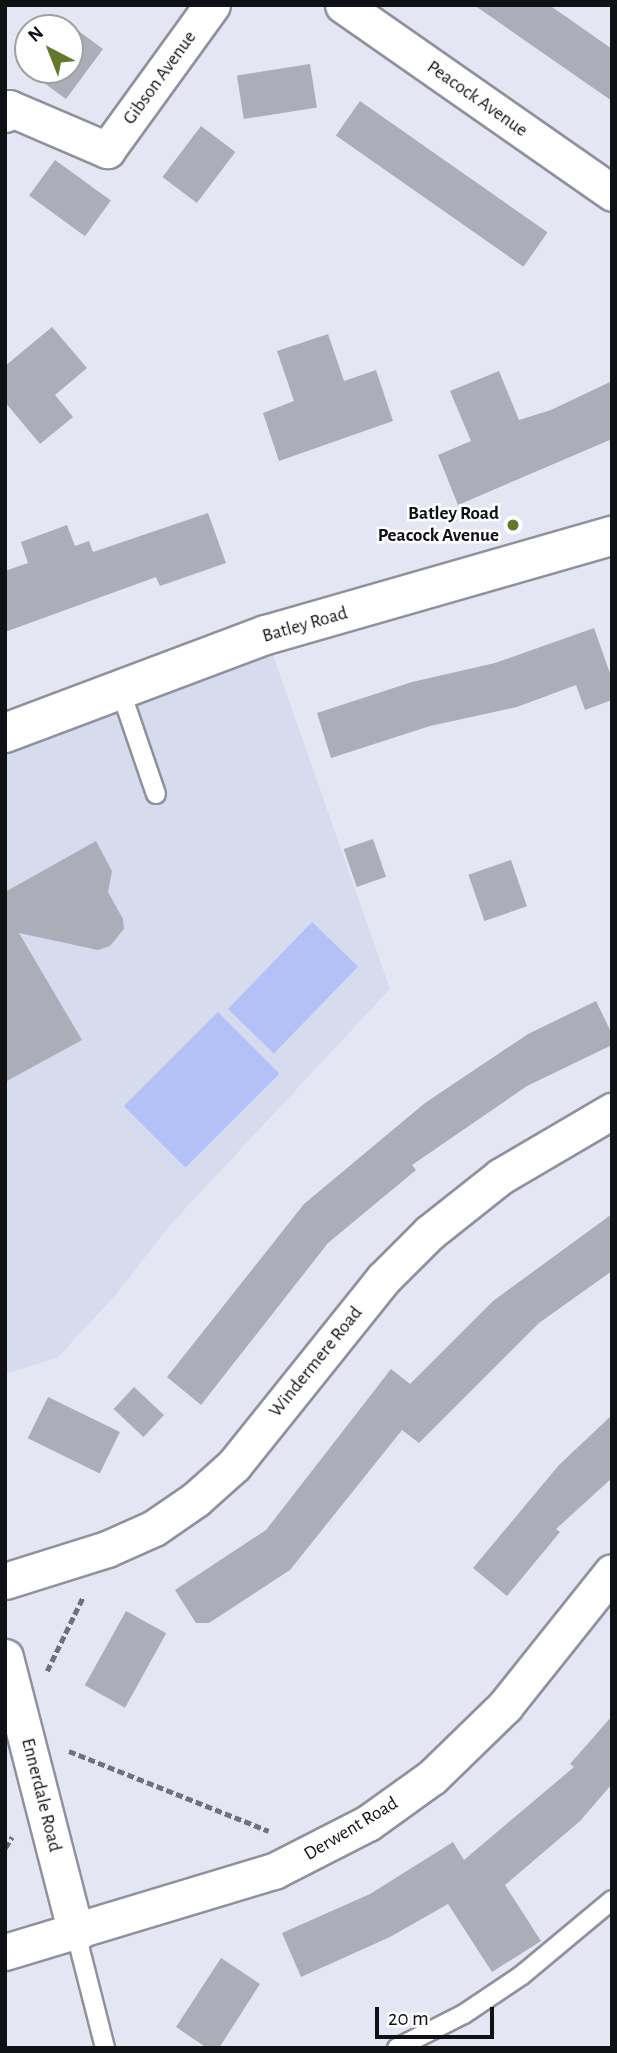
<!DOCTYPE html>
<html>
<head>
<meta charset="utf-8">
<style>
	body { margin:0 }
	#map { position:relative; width:617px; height:2053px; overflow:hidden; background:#e4e7f3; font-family:"Alegreya Sans",sans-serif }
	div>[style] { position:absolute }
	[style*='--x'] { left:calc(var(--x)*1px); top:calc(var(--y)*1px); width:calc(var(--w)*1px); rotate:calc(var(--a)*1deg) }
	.built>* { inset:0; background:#d6dbee }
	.green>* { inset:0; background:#b3c1f6; transform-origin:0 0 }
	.building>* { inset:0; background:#abaeb9; transform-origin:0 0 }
	.path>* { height:4.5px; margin-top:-2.25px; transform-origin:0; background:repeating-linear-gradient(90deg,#707279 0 7px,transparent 0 10.5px) }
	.roads { filter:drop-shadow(2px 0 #8f929d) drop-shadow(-2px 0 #8f929d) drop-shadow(0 2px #8f929d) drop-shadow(0 -2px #8f929d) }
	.service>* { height:18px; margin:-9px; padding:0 9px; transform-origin:9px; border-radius:9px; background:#fff }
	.minor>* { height:35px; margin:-17.5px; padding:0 17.5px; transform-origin:17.5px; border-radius:17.5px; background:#fff }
	.tertiary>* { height:38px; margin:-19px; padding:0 19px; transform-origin:19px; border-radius:19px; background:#fff }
	.dots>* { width:19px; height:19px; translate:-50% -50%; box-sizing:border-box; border:4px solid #fff; border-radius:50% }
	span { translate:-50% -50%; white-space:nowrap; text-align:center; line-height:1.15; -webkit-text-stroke:5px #fff; paint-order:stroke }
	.street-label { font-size:19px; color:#101115 }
	.poi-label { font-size:19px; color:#101115; font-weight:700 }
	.right { translate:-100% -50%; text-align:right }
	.frame { position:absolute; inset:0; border:7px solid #101115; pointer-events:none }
	.north { position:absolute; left:14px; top:14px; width:70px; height:70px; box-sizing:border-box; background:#fff; border:2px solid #9fa0a1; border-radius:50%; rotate:318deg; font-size:19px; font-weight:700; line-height:28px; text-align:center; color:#101115 }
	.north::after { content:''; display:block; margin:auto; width:24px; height:32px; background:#63792a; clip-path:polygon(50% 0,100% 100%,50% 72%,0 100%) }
	.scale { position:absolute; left:375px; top:2007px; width:119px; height:32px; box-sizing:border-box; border:4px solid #101115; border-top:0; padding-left:9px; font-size:21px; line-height:24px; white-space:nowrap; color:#101115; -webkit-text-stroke:5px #fff; paint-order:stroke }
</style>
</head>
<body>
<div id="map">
	<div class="built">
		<i style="clip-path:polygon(266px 635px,390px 989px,171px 1224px,114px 1297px,57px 1358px,5px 1374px,5px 733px)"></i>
	</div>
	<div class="green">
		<i style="left:312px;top:922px;width:64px;height:121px;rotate:44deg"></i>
		<i style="left:218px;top:1012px;width:87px;height:133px;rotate:45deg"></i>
	</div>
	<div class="building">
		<i style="clip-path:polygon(474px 5px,549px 5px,565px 16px,612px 49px,612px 101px)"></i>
		<i style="clip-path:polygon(65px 21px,103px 49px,66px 99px,29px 72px,70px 70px,70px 28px,61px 28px)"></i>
		<i style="left:310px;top:64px;width:44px;height:74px;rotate:81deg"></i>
		<i style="left:360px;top:101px;width:229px;height:42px;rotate:35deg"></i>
		<i style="left:201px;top:126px;width:43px;height:64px;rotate:37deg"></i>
		<i style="left:55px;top:160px;width:69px;height:44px;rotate:36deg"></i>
		<i style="clip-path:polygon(52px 327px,87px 368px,55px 395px,73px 417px,40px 444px,5px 402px,5px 366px)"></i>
		<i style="clip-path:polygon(328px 334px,344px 381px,376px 370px,393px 421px,279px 461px,263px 413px,294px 401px,277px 351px)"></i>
		<i style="clip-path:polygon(499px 371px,519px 420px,551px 410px,612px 381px,612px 439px,458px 505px,438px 455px,471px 441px,450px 391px)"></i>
		<i style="clip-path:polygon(208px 513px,226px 563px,160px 586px,156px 577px,5px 632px,5px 571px,28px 563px,21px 542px,67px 525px,75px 546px,89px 541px,93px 552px)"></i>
		<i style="clip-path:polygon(594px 628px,612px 679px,612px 700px,585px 710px,576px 685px,517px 707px,430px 726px,331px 758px,317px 713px,412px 682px,495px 663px)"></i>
		<i style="left:373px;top:839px;width:40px;height:31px;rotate:71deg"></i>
		<i style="clip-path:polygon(96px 841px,112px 871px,108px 892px,123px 919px,124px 929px,110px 946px,98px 950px,19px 933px,82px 1040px,5px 1082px,5px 892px)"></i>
		<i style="left:511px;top:860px;width:49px;height:45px;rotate:71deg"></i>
		<i style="clip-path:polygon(596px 1001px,612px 1034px,612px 1045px,527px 1086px,412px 1165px,416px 1170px,328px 1243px,201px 1405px,167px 1377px,304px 1204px,425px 1103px,528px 1034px)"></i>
		<i style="clip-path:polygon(612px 1214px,612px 1271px,539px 1323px,419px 1443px,402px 1430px,290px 1570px,209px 1623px,196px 1623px,175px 1590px,266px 1530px,391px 1369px,410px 1384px,493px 1301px)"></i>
		<i style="left:134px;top:1387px;width:41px;height:30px;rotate:43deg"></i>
		<i style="left:48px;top:1397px;width:80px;height:46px;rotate:26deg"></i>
		<i style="clip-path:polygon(612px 1415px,612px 1478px,556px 1529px,560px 1532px,507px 1596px,473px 1568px,559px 1465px)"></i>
		<i style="left:126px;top:1611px;width:46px;height:85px;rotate:29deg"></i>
		<i style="clip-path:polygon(612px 1716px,612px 1784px,580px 1821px,505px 1885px,541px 1941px,492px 1972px,448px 1904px,390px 1937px,301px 1977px,282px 1933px,370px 1894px,453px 1842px,464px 1860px,574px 1767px,570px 1764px)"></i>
		<i style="clip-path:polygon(221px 1958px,260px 1984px,219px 2048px,207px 2048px,176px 2027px)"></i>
	</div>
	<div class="path">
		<i style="--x:47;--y:1671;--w:82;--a:-64.1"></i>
		<i style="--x:69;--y:1751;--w:215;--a:21.8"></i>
		<i style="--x:5;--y:1848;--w:13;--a:-58"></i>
	</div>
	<div class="roads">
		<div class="service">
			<i style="--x:120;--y:689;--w:111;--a:71.1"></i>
			<i style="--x:76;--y:1934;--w:118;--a:75.7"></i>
			<i style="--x:397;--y:2048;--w:75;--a:-26.9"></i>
			<i style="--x:464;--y:2014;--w:70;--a:-33.9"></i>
			<i style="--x:522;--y:1975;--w:117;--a:-39.8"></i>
		</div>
		<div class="minor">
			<i style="--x:343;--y:5;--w:328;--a:34.9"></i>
			<i style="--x:5;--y:114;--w:7;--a:-56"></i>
			<i style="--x:9;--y:108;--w:107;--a:23.2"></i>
			<i style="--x:107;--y:150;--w:179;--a:-54.1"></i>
			<i style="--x:5;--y:1581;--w:107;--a:-17.4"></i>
			<i style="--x:107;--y:1549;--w:51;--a:-24.1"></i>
			<i style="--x:154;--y:1528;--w:51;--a:-34.6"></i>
			<i style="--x:196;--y:1499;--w:51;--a:-41.8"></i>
			<i style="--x:234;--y:1465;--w:238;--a:-51.3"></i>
			<i style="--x:383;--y:1279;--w:65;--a:-45"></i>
			<i style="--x:429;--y:1233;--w:92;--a:-38.4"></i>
			<i style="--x:501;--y:1176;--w:129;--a:-30.4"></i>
			<i style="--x:5;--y:1657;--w:286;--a:75.6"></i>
			<i style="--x:5;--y:1952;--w:281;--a:-16.8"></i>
			<i style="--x:274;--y:1871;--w:106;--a:-27.1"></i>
			<i style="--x:368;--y:1823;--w:79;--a:-35.7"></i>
			<i style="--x:432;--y:1777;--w:102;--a:-44.2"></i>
			<i style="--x:505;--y:1706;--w:171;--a:-51.4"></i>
		</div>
		<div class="tertiary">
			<i style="--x:5;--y:733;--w:279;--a:-20.6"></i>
			<i style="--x:266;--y:635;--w:360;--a:-16"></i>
		</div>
	</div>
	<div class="dots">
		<i style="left:513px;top:525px;background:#63792a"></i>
	</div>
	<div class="street-label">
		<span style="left:160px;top:78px;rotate:-54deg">Gibson Avenue</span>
		<span style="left:477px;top:99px;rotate:35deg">Peacock Avenue</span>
		<span style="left:305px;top:625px;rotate:-16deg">Batley Road</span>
		<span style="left:316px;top:1362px;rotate:-51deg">Windermere Road</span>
		<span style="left:41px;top:1795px;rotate:76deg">Ennerdale Road</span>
		<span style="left:351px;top:1829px;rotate:-31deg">Derwent Road</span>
	</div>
	<div class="poi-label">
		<span class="right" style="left:499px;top:525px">Batley Road<br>Peacock Avenue</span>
	</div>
	<div class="frame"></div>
	<div class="north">N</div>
	<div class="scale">20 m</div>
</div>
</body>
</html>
